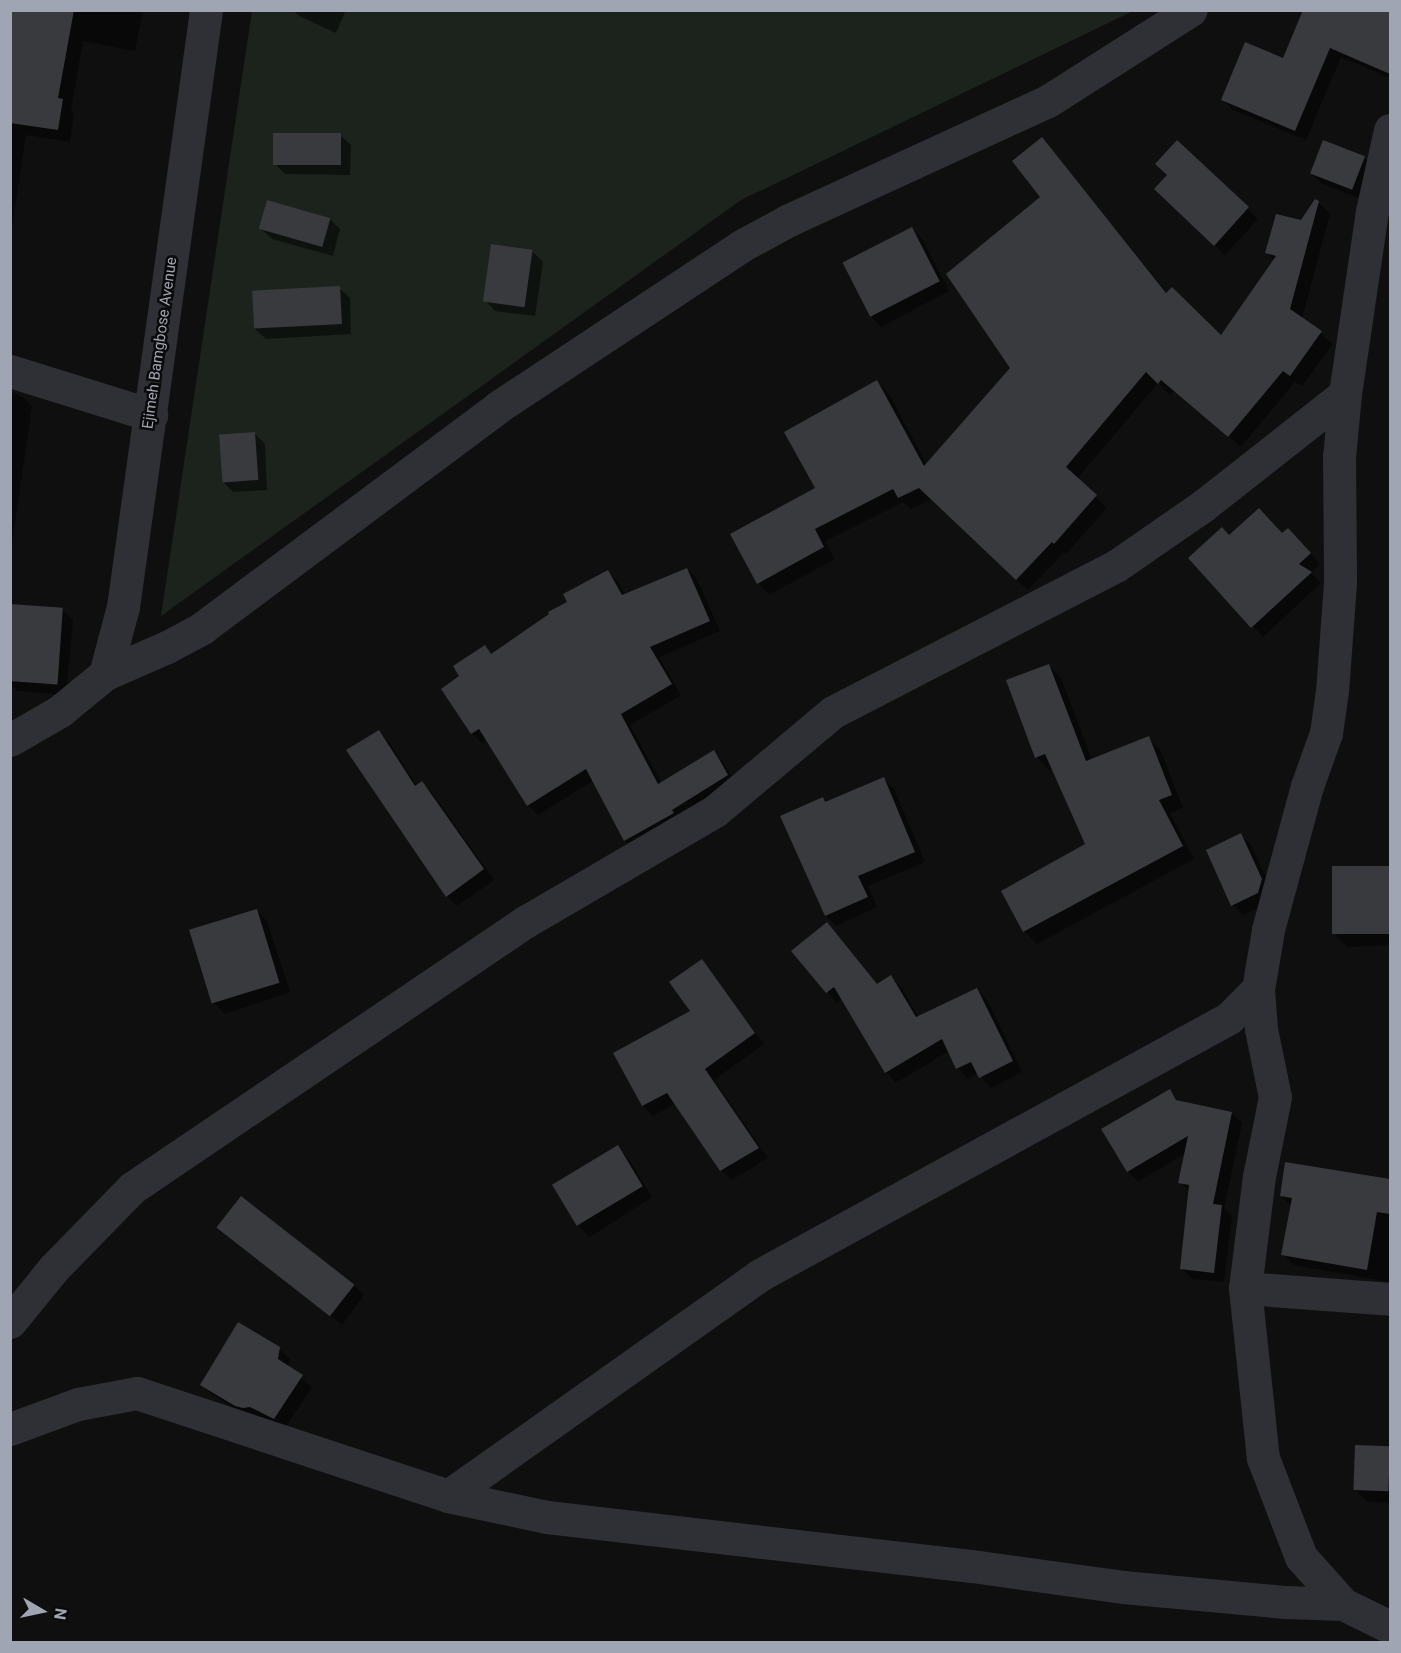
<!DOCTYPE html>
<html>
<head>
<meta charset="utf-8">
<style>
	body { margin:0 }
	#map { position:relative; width:1401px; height:1653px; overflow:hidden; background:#0f0f10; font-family:Roboto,sans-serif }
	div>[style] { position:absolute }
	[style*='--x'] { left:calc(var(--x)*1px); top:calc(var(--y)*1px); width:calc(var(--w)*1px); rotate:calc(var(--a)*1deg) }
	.green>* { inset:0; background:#1b231c }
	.shadow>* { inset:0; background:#0007 }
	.building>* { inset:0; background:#383a3e; transform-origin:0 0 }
	.street>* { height:33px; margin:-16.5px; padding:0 16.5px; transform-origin:16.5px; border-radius:16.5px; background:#2f3035 }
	span { translate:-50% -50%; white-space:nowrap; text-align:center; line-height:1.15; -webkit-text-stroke:5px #0a0a0b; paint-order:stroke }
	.street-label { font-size:15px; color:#9fa5b2 }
	.frame { position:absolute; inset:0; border:12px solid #9fa5b2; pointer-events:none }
	.north { position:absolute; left:12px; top:1581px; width:60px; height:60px; -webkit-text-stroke:4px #0a0a0b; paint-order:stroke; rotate:99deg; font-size:16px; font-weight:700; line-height:24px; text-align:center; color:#9fa5b2 }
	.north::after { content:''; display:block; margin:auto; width:21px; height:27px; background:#9fa5b2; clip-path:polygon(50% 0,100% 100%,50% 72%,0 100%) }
</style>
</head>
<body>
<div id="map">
	<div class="green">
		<i style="clip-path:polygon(252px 11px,1133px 11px,741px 200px,161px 616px)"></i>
	</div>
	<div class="shadow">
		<i style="clip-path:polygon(10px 10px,143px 10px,135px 51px,83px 41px,71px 109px,74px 113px,70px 142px,26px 135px,12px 227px)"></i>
		<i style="clip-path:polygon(293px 10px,346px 10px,336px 33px,299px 16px)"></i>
		<i style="clip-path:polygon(1384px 10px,1390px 13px,1390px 78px,1341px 57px,1306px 140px,1233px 110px,1222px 99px,1283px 60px)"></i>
		<i style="clip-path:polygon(340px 135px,351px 145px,350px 175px,285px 174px,275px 164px)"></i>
		<i style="clip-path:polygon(1042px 139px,1168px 294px,1222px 337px,1275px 261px,1267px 253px,1301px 222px,1318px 202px,1330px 214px,1302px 319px,1333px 344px,1302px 386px,1295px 382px,1241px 447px,1174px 391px,1170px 395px,1158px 383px,1077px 479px,1107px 508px,1066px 554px,1064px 552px,1028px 590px,932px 499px,911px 509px,903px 502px,825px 541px,835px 559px,769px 595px,758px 583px,817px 488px,877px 382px,889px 394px,927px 465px,1012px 368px,1042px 197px)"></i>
		<i style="clip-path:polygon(1177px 142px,1258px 219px,1225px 255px,1167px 199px)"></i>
		<i style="clip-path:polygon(1364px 158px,1374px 168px,1362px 199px,1322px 184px,1311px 173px)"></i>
		<i style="clip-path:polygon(330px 219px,340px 229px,333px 256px,272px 239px,261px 229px)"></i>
		<i style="clip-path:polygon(912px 229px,922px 239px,949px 291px,881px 327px,871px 317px,845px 265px)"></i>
		<i style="clip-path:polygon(532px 251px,543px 262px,535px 316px,495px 311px,485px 300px)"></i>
		<i style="clip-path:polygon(339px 288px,350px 298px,351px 334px,266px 339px,255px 329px)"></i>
		<i style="clip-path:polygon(10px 391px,21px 396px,32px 406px,10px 558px)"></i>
		<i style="clip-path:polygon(255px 434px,265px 444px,267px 490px,233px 492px,222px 481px)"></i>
		<i style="clip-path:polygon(1283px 535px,1298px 540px,1320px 564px,1311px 573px,1321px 583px,1263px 637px,1190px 558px)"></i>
		<i style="clip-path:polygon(687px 569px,697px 579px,720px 631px,659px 657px,681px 695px,630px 725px,662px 784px,713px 752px,723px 762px,737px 786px,636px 851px,625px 841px,594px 780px,538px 815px,528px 805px,487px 739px,482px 743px,472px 733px,461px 676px,484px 647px,493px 655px,569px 602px,608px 572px,618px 582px,625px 595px)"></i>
		<i style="clip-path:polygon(10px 605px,62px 610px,73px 620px,66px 695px,17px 691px,10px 684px)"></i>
		<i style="clip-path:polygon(1049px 666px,1061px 678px,1092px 760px,1148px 738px,1161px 751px,1183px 808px,1170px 813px,1194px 859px,1037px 944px,1024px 931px,1087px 845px,1053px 768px,1049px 770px,1037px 757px)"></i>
		<i style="clip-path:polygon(379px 732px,389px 742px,417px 786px,422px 783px,432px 793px,494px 880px,457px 906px,447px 896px)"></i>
		<i style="clip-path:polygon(883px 779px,894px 789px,925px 862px,868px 886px,877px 907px,836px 926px,826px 916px,822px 799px,826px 803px)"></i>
		<i style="clip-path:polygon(1241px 835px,1251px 845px,1272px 891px,1268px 904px,1243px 915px,1233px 905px,1208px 851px)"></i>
		<i style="clip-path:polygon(1390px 868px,1390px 945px,1347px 947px,1337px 937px,1333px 871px)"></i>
		<i style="clip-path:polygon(257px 911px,267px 921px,290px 992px,225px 1014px,214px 1003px)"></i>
		<i style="clip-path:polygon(827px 924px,878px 985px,891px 977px,901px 987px,919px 1018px,977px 989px,987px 1000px,1022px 1072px,991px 1088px,978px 1073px,968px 1079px,958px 1068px,949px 1051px,896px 1083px,886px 1072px,842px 999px,837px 1003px,793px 951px)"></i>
		<i style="clip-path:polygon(701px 961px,764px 1044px,714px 1080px,768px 1158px,732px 1180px,721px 1170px,676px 1103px,653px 1116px,643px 1106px,615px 1054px,692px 1011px)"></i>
		<i style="clip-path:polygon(1169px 1091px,1180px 1102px,1232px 1113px,1242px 1123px,1224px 1209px,1232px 1216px,1224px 1282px,1192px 1279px,1182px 1269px,1190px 1192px,1180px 1182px,1186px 1153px,1138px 1182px,1128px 1171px)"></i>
		<i style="clip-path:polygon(617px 1147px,628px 1158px,652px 1197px,590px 1237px,580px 1227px)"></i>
		<i style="clip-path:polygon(1286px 1164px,1390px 1180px,1390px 1282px,1293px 1265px,1283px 1254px,1292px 1207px,1281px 1196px)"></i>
		<i style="clip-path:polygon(219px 1228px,354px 1285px,364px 1295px,342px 1325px)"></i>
		<i style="clip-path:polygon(279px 1349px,290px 1359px,288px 1367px,312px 1387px,285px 1428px,261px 1417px,246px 1415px,213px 1395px,202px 1385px)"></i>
		<i style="clip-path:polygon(1356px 1447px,1390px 1447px,1390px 1503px,1368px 1502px,1355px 1490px)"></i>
	</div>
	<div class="building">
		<i style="clip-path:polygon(10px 10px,74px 10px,58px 98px,63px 99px,58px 130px,10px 123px)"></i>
		<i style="clip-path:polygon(1303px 10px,1390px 10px,1390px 74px,1330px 48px,1295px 131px,1221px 100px,1245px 42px,1283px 58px)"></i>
		<i style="left:273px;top:133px;width:68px;height:32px"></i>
		<i style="clip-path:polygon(1042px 137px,1166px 293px,1172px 287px,1221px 335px,1276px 256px,1265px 253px,1276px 214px,1301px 220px,1315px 199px,1319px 201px,1290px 309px,1322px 331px,1290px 376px,1283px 371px,1228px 437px,1161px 380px,1158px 384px,1146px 372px,1066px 467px,1097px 495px,1054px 544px,1052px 542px,1016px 580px,919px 488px,898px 498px,893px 489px,815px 529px,824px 547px,757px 584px,730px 534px,815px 488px,784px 432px,877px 380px,924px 466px,1010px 368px,946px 274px,1040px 197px,1012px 161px)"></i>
		<i style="clip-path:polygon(1177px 140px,1249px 207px,1214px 246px,1154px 189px,1167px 175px,1155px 164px)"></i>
		<i style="left:1323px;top:140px;width:45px;height:36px;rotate:21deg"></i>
		<i style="left:267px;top:200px;width:66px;height:30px;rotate:16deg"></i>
		<i style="left:912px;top:227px;width:61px;height:78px;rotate:63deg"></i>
		<i style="left:491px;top:244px;width:42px;height:58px;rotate:8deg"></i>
		<i style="left:340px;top:286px;width:38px;height:88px;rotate:87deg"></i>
		<i style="left:255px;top:432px;width:48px;height:36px;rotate:86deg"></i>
		<i style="clip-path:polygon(1259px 508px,1282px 533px,1288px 528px,1311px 553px,1299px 564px,1312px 572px,1251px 628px,1188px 558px,1222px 527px,1229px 535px)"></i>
		<i style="clip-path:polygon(687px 568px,710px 621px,650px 647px,672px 684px,621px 714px,658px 784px,714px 750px,728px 775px,672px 810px,674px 813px,624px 841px,586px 769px,527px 806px,479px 729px,471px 734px,441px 689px,459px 676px,453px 666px,485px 645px,491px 654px,549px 614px,548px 612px,567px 602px,563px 594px,608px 570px,622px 595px)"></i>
		<i style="left:10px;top:604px;width:53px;height:77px;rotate:4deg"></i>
		<i style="clip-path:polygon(1049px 664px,1086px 761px,1149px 736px,1172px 795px,1159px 800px,1183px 846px,1023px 932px,1001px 891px,1085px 844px,1045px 754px,1035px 758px,1006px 680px)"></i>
		<i style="clip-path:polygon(379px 730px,415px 786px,422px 781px,484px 869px,446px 897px,346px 750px)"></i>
		<i style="clip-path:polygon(884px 777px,915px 852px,858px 876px,868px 897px,825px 916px,780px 816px,823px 797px,825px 802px)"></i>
		<i style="clip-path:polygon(1241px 833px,1262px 879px,1258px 893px,1231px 906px,1206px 850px)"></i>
		<i style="left:1390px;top:866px;width:68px;height:58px;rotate:90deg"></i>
		<i style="left:257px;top:909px;width:77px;height:71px;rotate:73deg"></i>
		<i style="clip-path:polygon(827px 922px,877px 984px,891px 975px,916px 1017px,977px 988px,1013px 1061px,979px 1078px,971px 1062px,956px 1069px,942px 1039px,885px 1073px,834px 987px,826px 993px,791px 951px)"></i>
		<i style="clip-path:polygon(702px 959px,755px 1033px,705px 1069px,759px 1148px,720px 1171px,667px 1093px,642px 1106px,613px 1053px,690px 1011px,669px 982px)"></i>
		<i style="clip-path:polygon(1170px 1089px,1176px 1100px,1232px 1112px,1213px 1204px,1222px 1205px,1214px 1273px,1180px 1269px,1189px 1185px,1178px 1183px,1188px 1136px,1127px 1172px,1101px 1129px)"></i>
		<i style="left:618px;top:1145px;width:48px;height:77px;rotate:59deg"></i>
		<i style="clip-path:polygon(1285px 1162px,1390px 1179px,1390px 1214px,1377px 1212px,1367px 1270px,1281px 1255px,1292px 1198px,1280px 1196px)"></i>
		<i style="left:241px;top:1196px;width:144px;height:40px;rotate:38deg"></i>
		<i style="clip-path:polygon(238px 1322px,280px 1347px,278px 1359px,303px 1375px,274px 1419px,250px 1407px,243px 1408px,235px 1406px,200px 1385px)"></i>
		<i style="left:1355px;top:1445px;width:35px;height:45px;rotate:2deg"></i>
	</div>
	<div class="street">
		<i style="--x:1390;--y:130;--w:83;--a:102.5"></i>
		<i style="--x:1372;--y:211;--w:185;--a:98.4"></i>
		<i style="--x:1345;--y:394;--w:63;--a:95.4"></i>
		<i style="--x:1339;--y:457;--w:126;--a:89.5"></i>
		<i style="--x:1340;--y:583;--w:108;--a:94.2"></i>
		<i style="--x:1332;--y:691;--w:42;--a:98.1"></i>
		<i style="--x:1326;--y:733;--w:56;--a:109.7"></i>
		<i style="--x:1307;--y:786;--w:149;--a:105.2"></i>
		<i style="--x:1268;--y:930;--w:60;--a:99.6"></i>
		<i style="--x:1258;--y:989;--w:40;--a:85.7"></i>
		<i style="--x:1261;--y:1029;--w:69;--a:78.4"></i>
		<i style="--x:1275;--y:1097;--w:81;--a:101.4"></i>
		<i style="--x:1259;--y:1176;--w:113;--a:97.1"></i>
		<i style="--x:1245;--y:1288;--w:145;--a:4.3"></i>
		<i style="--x:10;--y:371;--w:148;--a:17.3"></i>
		<i style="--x:105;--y:674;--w:69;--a:-75"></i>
		<i style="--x:123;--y:607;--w:603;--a:-82.08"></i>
		<i style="--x:10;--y:740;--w:58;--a:-30.1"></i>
		<i style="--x:60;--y:711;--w:58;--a:-39.4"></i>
		<i style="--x:105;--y:674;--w:68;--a:-23.5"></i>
		<i style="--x:167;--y:647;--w:40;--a:-28"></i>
		<i style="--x:202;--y:628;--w:369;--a:-36.7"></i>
		<i style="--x:498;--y:407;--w:291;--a:-33.5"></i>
		<i style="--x:741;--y:246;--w:55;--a:-28.4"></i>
		<i style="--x:789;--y:220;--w:285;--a:-24.7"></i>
		<i style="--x:1048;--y:101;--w:169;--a:-32.5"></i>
		<i style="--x:1245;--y:1288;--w:171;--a:84"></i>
		<i style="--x:1263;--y:1458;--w:106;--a:69"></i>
		<i style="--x:1301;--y:1557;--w:63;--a:48.2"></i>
		<i style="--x:1343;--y:1604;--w:52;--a:26.1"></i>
		<i style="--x:10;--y:1322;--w:68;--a:-50.9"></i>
		<i style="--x:53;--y:1269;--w:113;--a:-45.7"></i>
		<i style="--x:132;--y:1188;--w:475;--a:-34.1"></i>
		<i style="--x:525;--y:922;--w:220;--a:-30.3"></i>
		<i style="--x:715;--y:811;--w:154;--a:-40"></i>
		<i style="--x:833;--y:712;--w:318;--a:-27.3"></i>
		<i style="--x:1116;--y:566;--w:107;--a:-34.7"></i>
		<i style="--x:1204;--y:505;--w:179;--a:-38.2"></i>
		<i style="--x:10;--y:1429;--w:72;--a:-20.2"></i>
		<i style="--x:78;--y:1404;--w:60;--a:-10.6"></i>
		<i style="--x:137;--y:1393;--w:328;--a:18.3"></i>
		<i style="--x:448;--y:1496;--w:101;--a:12"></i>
		<i style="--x:547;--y:1517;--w:428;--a:6.6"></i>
		<i style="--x:972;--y:1566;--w:152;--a:7.9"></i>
		<i style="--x:1123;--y:1587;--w:164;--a:5.3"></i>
		<i style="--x:1286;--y:1602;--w:57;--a:2"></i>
		<i style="--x:448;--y:1496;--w:382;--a:-35.3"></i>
		<i style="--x:760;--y:1275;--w:535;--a:-28.72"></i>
		<i style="--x:1229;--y:1018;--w:41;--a:-45"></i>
	</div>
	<div class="street-label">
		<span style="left:160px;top:343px;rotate:-82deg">Ejimeh Bamgbose Avenue</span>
	</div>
	<div class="frame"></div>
	<div class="north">N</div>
</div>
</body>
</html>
